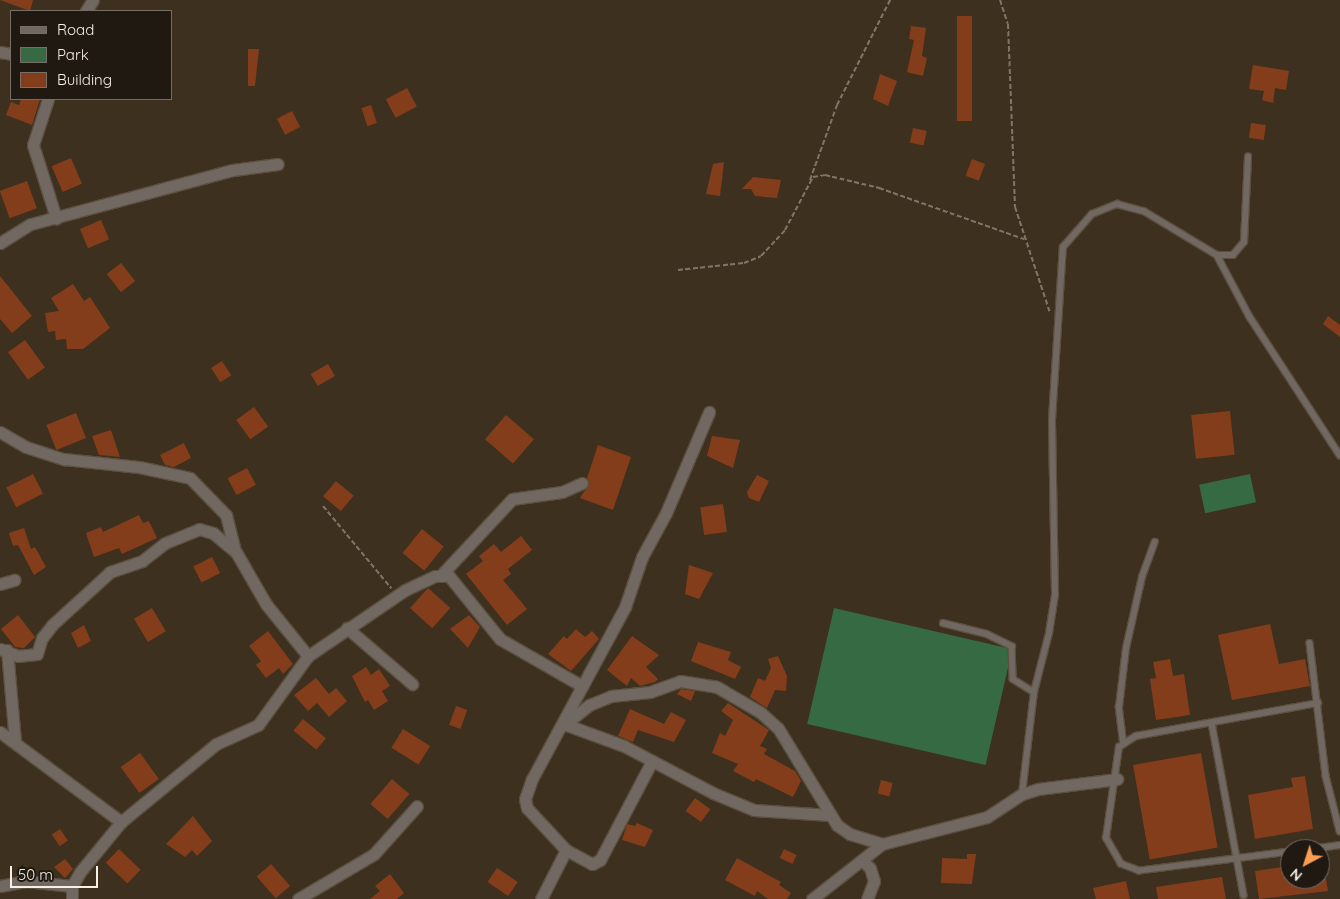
<!DOCTYPE html>
<html>
<head>
<meta charset="utf-8">
<style>
	body { margin:0 }
	#map { position:relative; width:1340px; height:899px; overflow:hidden; background:#3d301f; font-family:Quicksand,sans-serif }
	div>[style] { position:absolute }
	[style*='--x'] { left:calc(var(--x)*1px); top:calc(var(--y)*1px); width:calc(var(--w)*1px); rotate:calc(var(--a)*1deg) }
	.green>* { inset:0; background:#356a42; transform-origin:0 0 }
	.building>* { inset:0; background:#833d1a; transform-origin:0 0 }
	.path>* { height:2px; margin-top:-1px; transform-origin:0; background:repeating-linear-gradient(90deg,#817567 0 5px,transparent 0 7.5px) }
	.roads { filter:drop-shadow(1px 0 #5b4f3f) drop-shadow(-1px 0 #5b4f3f) drop-shadow(0 1px #5b4f3f) drop-shadow(0 -1px #5b4f3f) }
	.lane>* { height:5.5px; margin:-2.75px; padding:0 2.75px; transform-origin:2.75px; border-radius:2.75px; background:#706861 }
	.street>* { height:11px; margin:-5.5px; padding:0 5.5px; transform-origin:5.5px; border-radius:5.5px; background:#706861 }
	span { translate:-50% -50%; white-space:nowrap; text-align:center; line-height:1.15; -webkit-text-stroke:4.5px #1f1912; paint-order:stroke }
	.legend { position:absolute; left:10px; top:10px; width:162px; height:90px; box-sizing:border-box; background:#1f1912; border:1px solid #766f66; margin:0; padding:6px 9px; list-style:none; font-size:15px; color:#f8efe5 }
	.legend li { display:flex; align-items:center; gap:10px; height:25px }
	.legend b { width:25px; border:1px solid #766f66 }
	.north { position:absolute; left:1280px; top:839px; width:50px; height:50px; box-sizing:border-box; background:#1f1912; border:1px solid #766f66; border-radius:50%; rotate:220deg; font-size:14px; font-weight:700; line-height:20px; text-align:center; color:#f8efe5 }
	.north::after { content:''; display:block; margin:auto; width:18px; height:22px; background:#fb9e51; clip-path:polygon(50% 0,100% 100%,50% 72%,0 100%) }
	.scale { position:absolute; left:10px; top:866px; width:88px; height:22px; box-sizing:border-box; border:2px solid #f8efe5; border-top:0; padding-left:6px; font-size:15px; line-height:18px; white-space:nowrap; color:#f8efe5; -webkit-text-stroke:4px #1f1912; paint-order:stroke }
</style>
</head>
<body>
<div id="map">
	<div class="green">
		<i style="left:1250px;top:474px;width:29px;height:52px;rotate:78deg"></i>
		<i style="left:834px;top:608px;width:183px;height:119px;rotate:13deg"></i>
	</div>
	<div class="building">
		<i style="clip-path:polygon(0 0,33px 0,30px 11px)"></i>
		<i style="left:957px;top:16px;width:15px;height:105px"></i>
		<i style="clip-path:polygon(911px 26px,926px 28px,922px 56px,927px 58px,923px 76px,907px 72px,914px 40px,909px 39px)"></i>
		<i style="clip-path:polygon(248px 49px,259px 49px,255px 86px,248px 86px)"></i>
		<i style="clip-path:polygon(1253px 65px,1289px 71px,1286px 90px,1275px 88px,1273px 103px,1262px 100px,1264px 91px,1249px 89px)"></i>
		<i style="clip-path:polygon(880px 74px,897px 81px,888px 106px,873px 99px)"></i>
		<i style="left:407px;top:88px;width:21px;height:24px;rotate:62deg"></i>
		<i style="clip-path:polygon(21px 99px,40px 99px,32px 125px,6px 115px,11px 102px,19px 105px)"></i>
		<i style="left:371px;top:105px;width:19px;height:10px;rotate:72deg"></i>
		<i style="left:292px;top:111px;width:18px;height:17px;rotate:63deg"></i>
		<i style="left:1251px;top:123px;width:15px;height:15px;rotate:8deg"></i>
		<i style="left:913px;top:128px;width:14px;height:15px;rotate:12deg"></i>
		<i style="left:71px;top:158px;width:28px;height:21px;rotate:67deg"></i>
		<i style="left:972px;top:159px;width:14px;height:18px;rotate:21deg"></i>
		<i style="clip-path:polygon(724px 162px,720px 196px,706px 194px,713px 164px)"></i>
		<i style="clip-path:polygon(753px 177px,781px 180px,777px 198px,755px 196px,751px 189px,742px 189px)"></i>
		<i style="left:27px;top:181px;width:29px;height:29px;rotate:70deg"></i>
		<i style="left:101px;top:220px;width:21px;height:23px;rotate:67deg"></i>
		<i style="left:121px;top:263px;width:23px;height:18px;rotate:52deg"></i>
		<i style="clip-path:polygon(0 276px,32px 316px,12px 333px,0 319px)"></i>
		<i style="clip-path:polygon(73px 284px,84px 301px,90px 297px,110px 328px,83px 349px,67px 349px,66px 339px,56px 340px,55px 331px,48px 332px,45px 313px,59px 311px,51px 298px)"></i>
		<i style="clip-path:polygon(1328px 316px,1340px 325px,1340px 337px,1323px 324px)"></i>
		<i style="left:25px;top:340px;width:34px;height:21px;rotate:54deg"></i>
		<i style="left:222px;top:361px;width:17px;height:13px;rotate:57deg"></i>
		<i style="left:328px;top:364px;width:14px;height:20px;rotate:60deg"></i>
		<i style="left:254px;top:407px;width:24px;height:22px;rotate:54deg"></i>
		<i style="left:1230px;top:411px;width:44px;height:39px;rotate:84deg"></i>
		<i style="left:76px;top:413px;width:27px;height:32px;rotate:68deg"></i>
		<i style="left:506px;top:415px;width:37px;height:32px;rotate:41deg"></i>
		<i style="clip-path:polygon(111px 430px,120px 457px,99px 455px,92px 436px)"></i>
		<i style="clip-path:polygon(712px 436px,740px 440px,733px 468px,707px 456px)"></i>
		<i style="clip-path:polygon(184px 443px,191px 458px,174px 467px,165px 465px,160px 455px)"></i>
		<i style="clip-path:polygon(598px 445px,631px 457px,613px 510px,580px 498px,589px 484px,587px 478px)"></i>
		<i style="left:247px;top:468px;width:19px;height:22px;rotate:62deg"></i>
		<i style="left:33px;top:474px;width:22px;height:30px;rotate:63deg"></i>
		<i style="clip-path:polygon(757px 475px,769px 481px,759px 502px,749px 498px,747px 492px)"></i>
		<i style="left:336px;top:481px;width:23px;height:20px;rotate:40deg"></i>
		<i style="left:723px;top:504px;width:28px;height:23px;rotate:82deg"></i>
		<i style="clip-path:polygon(139px 515px,143px 523px,149px 521px,157px 538px,122px 554px,119px 548px,94px 557px,86px 533px,101px 527px,103px 532px)"></i>
		<i style="clip-path:polygon(24px 528px,31px 549px,35px 547px,46px 567px,34px 575px,18px 545px,13px 546px,9px 533px)"></i>
		<i style="left:422px;top:529px;width:28px;height:31px;rotate:39deg"></i>
		<i style="clip-path:polygon(521px 536px,532px 550px,508px 569px,511px 574px,503px 580px,527px 609px,507px 625px,466px 574px,483px 561px,479px 556px,494px 544px,501px 552px)"></i>
		<i style="left:212px;top:557px;width:18px;height:21px;rotate:63deg"></i>
		<i style="clip-path:polygon(689px 565px,713px 573px,699px 599px,685px 594px)"></i>
		<i style="left:428px;top:588px;width:30px;height:27px;rotate:42deg"></i>
		<i style="left:152px;top:608px;width:27px;height:21px;rotate:59deg"></i>
		<i style="clip-path:polygon(18px 615px,35px 637px,24px 648px,15px 647px,1px 629px)"></i>
		<i style="clip-path:polygon(469px 615px,480px 627px,468px 648px,450px 629px)"></i>
		<i style="clip-path:polygon(1270px 624px,1279px 664px,1305px 659px,1310px 686px,1232px 700px,1218px 635px)"></i>
		<i style="clip-path:polygon(84px 625px,91px 641px,78px 648px,71px 633px)"></i>
		<i style="clip-path:polygon(576px 629px,585px 637px,592px 631px,599px 639px,571px 671px,548px 654px,564px 636px,567px 639px)"></i>
		<i style="clip-path:polygon(268px 631px,293px 664px,283px 674px,279px 668px,266px 678px,256px 665px,261px 661px,249px 646px)"></i>
		<i style="clip-path:polygon(632px 636px,659px 655px,646px 667px,658px 679px,655px 682px,640px 686px,631px 678px,627px 686px,607px 670px)"></i>
		<i style="clip-path:polygon(698px 642px,731px 652px,728px 660px,741px 667px,735px 679px,691px 661px)"></i>
		<i style="clip-path:polygon(778px 656px,787px 676px,786px 691px,775px 690px,767px 708px,750px 697px,758px 678px,765px 681px,771px 668px,768px 659px)"></i>
		<i style="clip-path:polygon(1170px 659px,1173px 676px,1184px 674px,1190px 715px,1156px 720px,1150px 679px,1156px 678px,1153px 662px)"></i>
		<i style="clip-path:polygon(366px 667px,371px 675px,379px 669px,390px 686px,382px 691px,388px 701px,374px 710px,368px 700px,365px 702px,352px 676px)"></i>
		<i style="clip-path:polygon(316px 678px,329px 694px,336px 688px,347px 701px,329px 717px,317px 703px,308px 711px,294px 695px)"></i>
		<i style="clip-path:polygon(681px 689px,695px 691px,691px 701px,677px 694px)"></i>
		<i style="clip-path:polygon(728px 703px,769px 730px,760px 746px,767px 749px,764px 754px,795px 771px,801px 781px,793px 797px,756px 779px,754px 782px,733px 771px,738px 764px,712px 753px,720px 733px,725px 736px,733px 720px,721px 711px)"></i>
		<i style="left:456px;top:706px;width:12px;height:20px;rotate:20deg"></i>
		<i style="clip-path:polygon(630px 709px,664px 724px,671px 712px,686px 720px,674px 742px,638px 730px,633px 742px,618px 736px)"></i>
		<i style="left:303px;top:719px;width:30px;height:15px;rotate:40deg"></i>
		<i style="left:403px;top:729px;width:32px;height:22px;rotate:32deg"></i>
		<i style="left:140px;top:753px;width:32px;height:24px;rotate:54deg"></i>
		<i style="left:1201px;top:753px;width:96px;height:69px;rotate:80deg"></i>
		<i style="clip-path:polygon(1305px 776px,1313px 829px,1255px 839px,1248px 795px,1293px 787px,1291px 778px)"></i>
		<i style="left:392px;top:779px;width:23px;height:33px;rotate:41deg"></i>
		<i style="left:881px;top:780px;width:12px;height:14px;rotate:14deg"></i>
		<i style="left:695px;top:798px;width:19px;height:16px;rotate:36deg"></i>
		<i style="clip-path:polygon(193px 816px,212px 841px,197px 856px,192px 850px,185px 857px,166px 844px)"></i>
		<i style="clip-path:polygon(637px 823px,653px 830px,645px 847px,622px 840px,627px 824px,635px 826px)"></i>
		<i style="left:60px;top:829px;width:14px;height:10px;rotate:56deg"></i>
		<i style="left:119px;top:849px;width:30px;height:19px;rotate:44deg"></i>
		<i style="left:784px;top:849px;width:14px;height:10px;rotate:25deg"></i>
		<i style="clip-path:polygon(967px 854px,976px 854px,972px 884px,941px 883px,942px 858px,967px 859px)"></i>
		<i style="clip-path:polygon(737px 858px,781px 882px,779px 885px,791px 893px,787px 899px,768px 899px,757px 891px,755px 896px,725px 880px)"></i>
		<i style="clip-path:polygon(65px 859px,73px 869px,65px 878px,54px 867px)"></i>
		<i style="left:271px;top:864px;width:29px;height:19px;rotate:49deg"></i>
		<i style="clip-path:polygon(1290px 866px,1290px 879px,1326px 879px,1328px 891px,1259px 899px,1255px 871px)"></i>
		<i style="left:497px;top:868px;width:25px;height:17px;rotate:34deg"></i>
		<i style="clip-path:polygon(390px 874px,404px 893px,397px 899px,370px 899px,380px 891px,375px 886px)"></i>
		<i style="clip-path:polygon(1222px 877px,1226px 899px,1158px 899px,1156px 887px)"></i>
		<i style="clip-path:polygon(1126px 881px,1130px 899px,1096px 899px,1093px 888px)"></i>
	</div>
	<div class="path">
		<i style="--x:1000;--y:0;--w:25;--a:72"></i>
		<i style="--x:1008;--y:24;--w:183;--a:87.8"></i>
		<i style="--x:1015;--y:207;--w:112;--a:71.7"></i>
		<i style="--x:810;--y:180;--w:80;--a:-70.2"></i>
		<i style="--x:837;--y:105;--w:118;--a:-63.2"></i>
		<i style="--x:678;--y:270;--w:66;--a:-6.1"></i>
		<i style="--x:744;--y:263;--w:18;--a:-22"></i>
		<i style="--x:761;--y:256;--w:35;--a:-47"></i>
		<i style="--x:785;--y:230;--w:60;--a:-62.2"></i>
		<i style="--x:813;--y:177;--w:12;--a:-9"></i>
		<i style="--x:825;--y:175;--w:56;--a:13.5"></i>
		<i style="--x:879;--y:188;--w:154;--a:19.4"></i>
		<i style="--x:323;--y:506;--w:107;--a:50.3"></i>
	</div>
	<div class="roads">
		<div class="lane">
			<i style="--x:1217;--y:255;--w:70;--a:62"></i>
			<i style="--x:1250;--y:317;--w:165;--a:56.9"></i>
			<i style="--x:943;--y:623;--w:45;--a:14"></i>
			<i style="--x:987;--y:634;--w:28;--a:26"></i>
			<i style="--x:1012;--y:646;--w:33;--a:88"></i>
			<i style="--x:1013;--y:679;--w:25;--a:32"></i>
			<i style="--x:1310;--y:643;--w:134;--a:83.1"></i>
			<i style="--x:1326;--y:776;--w:57;--a:75.7"></i>
			<i style="--x:1212;--y:723;--w:175;--a:79.5"></i>
			<i style="--x:1123;--y:742;--w:35;--a:-97"></i>
			<i style="--x:1119;--y:707;--w:59;--a:-83.2"></i>
			<i style="--x:1126;--y:648;--w:73;--a:-77.3"></i>
			<i style="--x:1142;--y:577;--w:37;--a:-70"></i>
			<i style="--x:1022;--y:794;--w:103;--a:-83.3"></i>
			<i style="--x:1034;--y:692;--w:61;--a:-75.7"></i>
			<i style="--x:1049;--y:633;--w:39;--a:-81"></i>
			<i style="--x:1055;--y:594;--w:174;--a:-91"></i>
			<i style="--x:1052;--y:420;--w:173;--a:-86.4"></i>
			<i style="--x:1063;--y:247;--w:44;--a:-48.7"></i>
			<i style="--x:1092;--y:214;--w:27;--a:-22"></i>
			<i style="--x:1117;--y:204;--w:28;--a:15"></i>
			<i style="--x:1144;--y:211;--w:85;--a:31.1"></i>
			<i style="--x:1217;--y:255;--w:16;--a:0"></i>
			<i style="--x:1233;--y:255;--w:17;--a:-50"></i>
			<i style="--x:1244;--y:242;--w:85;--a:-87.3"></i>
			<i style="--x:1312;--y:849;--w:28;--a:-8"></i>
			<i style="--x:1290;--y:852;--w:152;--a:172.8"></i>
			<i style="--x:1139;--y:871;--w:19;--a:-159"></i>
			<i style="--x:1121;--y:864;--w:30;--a:-120"></i>
			<i style="--x:1106;--y:838;--w:92;--a:-81.9"></i>
			<i style="--x:1119;--y:747;--w:20;--a:-33"></i>
			<i style="--x:1136;--y:736;--w:185;--a:-10.3"></i>
		</div>
		<div class="street">
			<i style="--x:86;--y:11;--w:13;--a:-58"></i>
			<i style="--x:0;--y:52;--w:11;--a:10"></i>
			<i style="--x:48;--y:99;--w:48;--a:108.1"></i>
			<i style="--x:33;--y:145;--w:77;--a:72.5"></i>
			<i style="--x:0;--y:243;--w:36;--a:-32"></i>
			<i style="--x:31;--y:224;--w:209;--a:-15"></i>
			<i style="--x:233;--y:170;--w:45;--a:-7.6"></i>
			<i style="--x:0;--y:432;--w:30;--a:30"></i>
			<i style="--x:26;--y:447;--w:40;--a:18"></i>
			<i style="--x:64;--y:459;--w:75;--a:6.1"></i>
			<i style="--x:139;--y:467;--w:52;--a:12.2"></i>
			<i style="--x:190;--y:478;--w:52;--a:45.8"></i>
			<i style="--x:226;--y:515;--w:37;--a:76"></i>
			<i style="--x:443;--y:573;--w:101;--a:-47"></i>
			<i style="--x:512;--y:499;--w:50;--a:-8"></i>
			<i style="--x:562;--y:492;--w:22;--a:-24"></i>
			<i style="--x:0;--y:584;--w:15;--a:-16"></i>
			<i style="--x:347;--y:628;--w:86;--a:40.7"></i>
			<i style="--x:0;--y:649;--w:19;--a:21"></i>
			<i style="--x:18;--y:656;--w:19;--a:-6"></i>
			<i style="--x:37;--y:654;--w:17;--a:-73"></i>
			<i style="--x:42;--y:638;--w:16;--a:-52"></i>
			<i style="--x:52;--y:625;--w:79;--a:-42.4"></i>
			<i style="--x:110;--y:572;--w:34;--a:-19"></i>
			<i style="--x:142;--y:561;--w:29;--a:-38"></i>
			<i style="--x:165;--y:543;--w:37;--a:-22"></i>
			<i style="--x:199;--y:529;--w:15;--a:16"></i>
			<i style="--x:213;--y:533;--w:30;--a:40"></i>
			<i style="--x:236;--y:552;--w:60;--a:60"></i>
			<i style="--x:266;--y:604;--w:67;--a:51.1"></i>
			<i style="--x:7;--y:650;--w:91;--a:85"></i>
			<i style="--x:568;--y:722;--w:27;--a:-39"></i>
			<i style="--x:589;--y:705;--w:24;--a:-22"></i>
			<i style="--x:611;--y:696;--w:39;--a:-6"></i>
			<i style="--x:650;--y:692;--w:32;--a:-20"></i>
			<i style="--x:680;--y:681;--w:37;--a:9"></i>
			<i style="--x:717;--y:687;--w:50;--a:30.2"></i>
			<i style="--x:760;--y:712;--w:24;--a:42"></i>
			<i style="--x:778;--y:728;--w:114;--a:58.7"></i>
			<i style="--x:837;--y:825;--w:16;--a:35"></i>
			<i style="--x:850;--y:834;--w:34;--a:17"></i>
			<i style="--x:564;--y:724;--w:64;--a:20.1"></i>
			<i style="--x:624;--y:746;--w:101;--a:27.8"></i>
			<i style="--x:713;--y:793;--w:44;--a:22.5"></i>
			<i style="--x:754;--y:810;--w:76;--a:3.8"></i>
			<i style="--x:0;--y:732;--w:151;--a:36.6"></i>
			<i style="--x:566;--y:850;--w:30;--a:28"></i>
			<i style="--x:592;--y:864;--w:9;--a:-27"></i>
			<i style="--x:600;--y:860;--w:112;--a:-62.3"></i>
			<i style="--x:862;--y:860;--w:11;--a:45"></i>
			<i style="--x:870;--y:868;--w:14;--a:73"></i>
			<i style="--x:874;--y:881;--w:19;--a:111"></i>
			<i style="--x:0;--y:886;--w:25;--a:-11"></i>
			<i style="--x:25;--y:881;--w:47;--a:6.1"></i>
			<i style="--x:72;--y:899;--w:13;--a:-90"></i>
			<i style="--x:72;--y:886;--w:16;--a:-60"></i>
			<i style="--x:80;--y:872;--w:65;--a:-50.6"></i>
			<i style="--x:121;--y:822;--w:123;--a:-39.4"></i>
			<i style="--x:216;--y:744;--w:46;--a:-24.3"></i>
			<i style="--x:258;--y:725;--w:85;--a:-54.1"></i>
			<i style="--x:308;--y:656;--w:117;--a:-34.2"></i>
			<i style="--x:405;--y:590;--w:33;--a:-25"></i>
			<i style="--x:435;--y:576;--w:14;--a:0"></i>
			<i style="--x:449;--y:576;--w:81;--a:51"></i>
			<i style="--x:500;--y:639;--w:95;--a:29.8"></i>
			<i style="--x:298;--y:899;--w:88;--a:-30.6"></i>
			<i style="--x:374;--y:854;--w:64;--a:-48.1"></i>
			<i style="--x:541;--y:899;--w:55;--a:-63"></i>
			<i style="--x:566;--y:850;--w:57;--a:-132.9"></i>
			<i style="--x:527;--y:808;--w:9;--a:-103"></i>
			<i style="--x:525;--y:799;--w:21;--a:-71"></i>
			<i style="--x:532;--y:779;--w:196;--a:-61.6"></i>
			<i style="--x:625;--y:607;--w:53;--a:-71.2"></i>
			<i style="--x:642;--y:557;--w:50;--a:-61.4"></i>
			<i style="--x:666;--y:513;--w:110;--a:-66.9"></i>
			<i style="--x:812;--y:899;--w:89;--a:-38.2"></i>
			<i style="--x:882;--y:844;--w:108;--a:-14.4"></i>
			<i style="--x:987;--y:817;--w:42;--a:-33.3"></i>
			<i style="--x:1022;--y:794;--w:17;--a:-17"></i>
			<i style="--x:1038;--y:789;--w:80;--a:-7.2"></i>
		</div>
	</div>
	<ul class="legend">
	<li><b style="height:6px;background:#706861"></b>Road</li>
	<li><b style="height:14px;background:#356a42"></b>Park</li>
	<li><b style="height:14px;background:#833d1a"></b>Building</li>
	</ul>
	<div class="north">N</div>
	<div class="scale">50 m</div>
</div>
</body>
</html>
